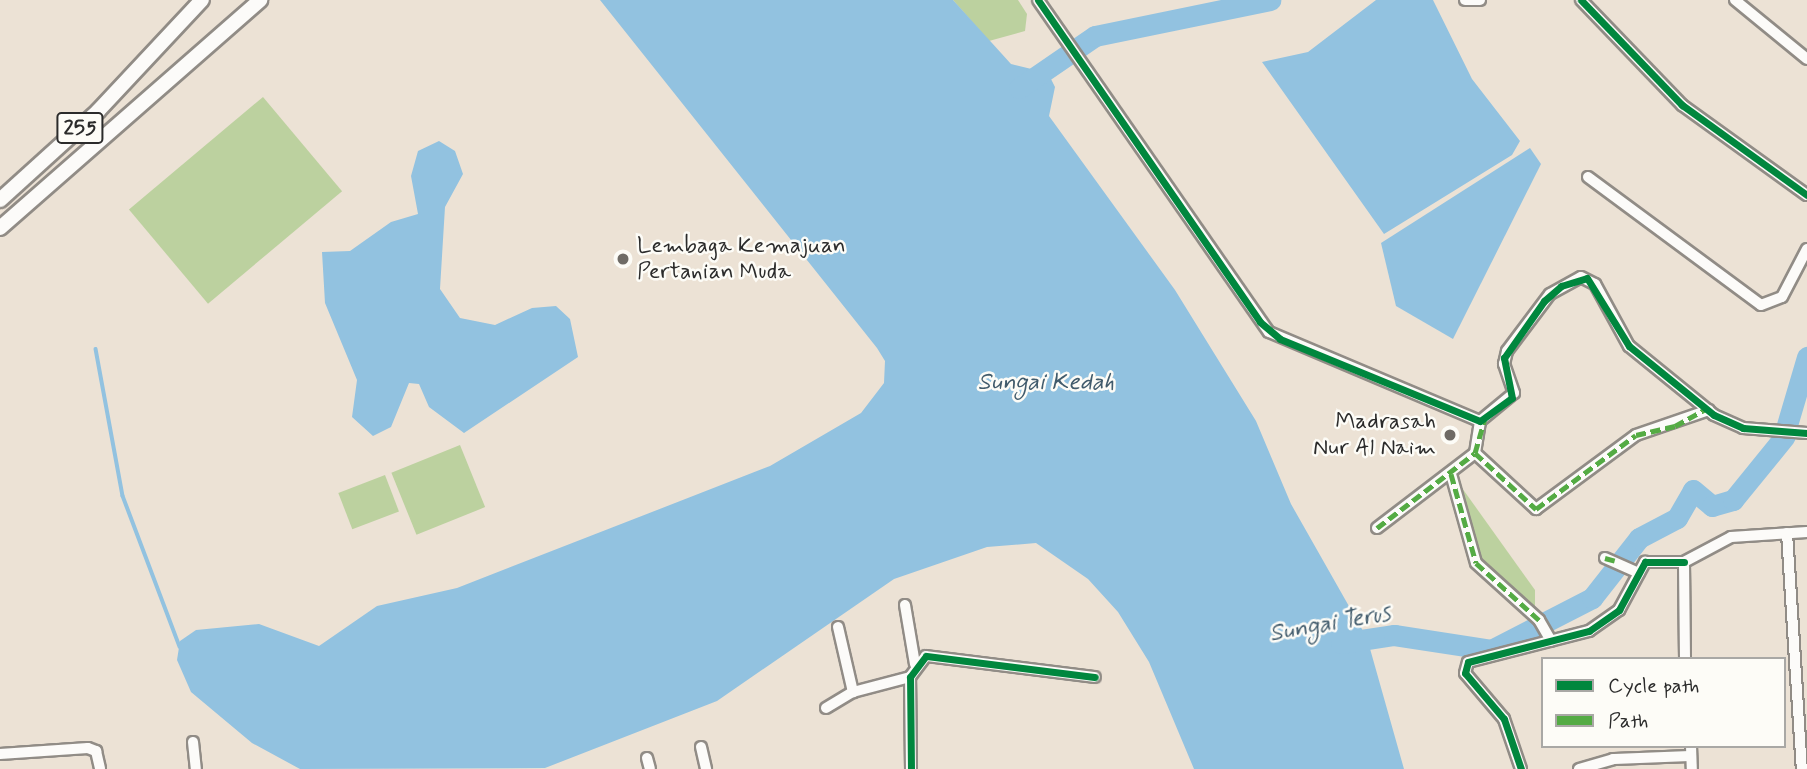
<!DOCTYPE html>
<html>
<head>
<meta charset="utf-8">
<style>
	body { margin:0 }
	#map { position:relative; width:1807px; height:769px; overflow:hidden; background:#ece2d5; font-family:Mynerve,sans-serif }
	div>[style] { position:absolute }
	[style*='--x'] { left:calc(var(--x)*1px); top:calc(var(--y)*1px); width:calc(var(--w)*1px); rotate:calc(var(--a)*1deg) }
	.green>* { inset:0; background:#bcd19f; transform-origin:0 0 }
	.water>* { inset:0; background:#92c2e0 }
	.stream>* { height:3.5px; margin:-1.75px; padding:0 1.75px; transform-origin:1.75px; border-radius:1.75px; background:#92c2e0 }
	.river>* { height:21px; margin:-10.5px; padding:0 10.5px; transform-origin:10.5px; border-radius:10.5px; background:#92c2e0 }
	.roads { filter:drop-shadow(2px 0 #918c86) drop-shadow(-2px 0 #918c86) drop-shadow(0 2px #918c86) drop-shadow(0 -2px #918c86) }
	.minor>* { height:10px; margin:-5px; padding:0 5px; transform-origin:5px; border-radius:5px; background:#fcfbf9 }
	.primary>* { height:14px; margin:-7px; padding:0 7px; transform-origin:7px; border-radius:7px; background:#fcfbf9 }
	.quiet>* { height:5px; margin-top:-2.5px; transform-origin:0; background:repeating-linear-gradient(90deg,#54ab44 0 10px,transparent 0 15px) }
	.cycleway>* { height:7px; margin:-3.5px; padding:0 3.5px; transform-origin:3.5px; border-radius:3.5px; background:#00873e }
	.dots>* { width:19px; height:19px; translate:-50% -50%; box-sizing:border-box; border:4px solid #fdfcf7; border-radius:50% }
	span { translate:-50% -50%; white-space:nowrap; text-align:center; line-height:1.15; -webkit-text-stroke:5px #fdfcf7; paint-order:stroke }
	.shield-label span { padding:2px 5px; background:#fdfcf7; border:2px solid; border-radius:5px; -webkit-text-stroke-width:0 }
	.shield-label { font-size:21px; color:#2b2b2b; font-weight:700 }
	.poi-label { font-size:23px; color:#2b2b2b }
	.left { translate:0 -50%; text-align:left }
	.right { translate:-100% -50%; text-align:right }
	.water-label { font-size:24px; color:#415b6c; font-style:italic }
	.legend { position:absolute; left:1541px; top:657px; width:245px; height:91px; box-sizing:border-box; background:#fdfcf7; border:2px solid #a9a8a5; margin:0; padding:9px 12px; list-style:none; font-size:21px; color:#2b2b2b }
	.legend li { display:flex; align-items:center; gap:14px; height:35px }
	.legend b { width:35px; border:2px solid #a9a8a5 }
</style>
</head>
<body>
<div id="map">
	<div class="green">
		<i style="clip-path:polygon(953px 0,1018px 0,1027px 14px,1025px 31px,989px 41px)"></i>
		<i style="left:263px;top:97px;width:123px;height:175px;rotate:50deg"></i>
		<i style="left:460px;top:445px;width:67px;height:74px;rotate:68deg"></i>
		<i style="left:385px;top:475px;width:39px;height:50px;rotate:69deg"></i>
		<i style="clip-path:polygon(1457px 481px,1535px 590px,1535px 612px,1479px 561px)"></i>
	</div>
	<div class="water">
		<i style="clip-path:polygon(600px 0,953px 0,1011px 64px,1048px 73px,1055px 87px,1049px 116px,1175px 290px,1256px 421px,1291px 504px,1367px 638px,1404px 769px,1194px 769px,1149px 662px,1118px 612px,1088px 579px,1036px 543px,987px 547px,894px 579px,717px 701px,545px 768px,300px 769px,252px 743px,191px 692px,177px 660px,180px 641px,196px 630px,259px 624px,319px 646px,377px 606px,457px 588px,770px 466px,861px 413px,884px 383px,885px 361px,877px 348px)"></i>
		<i style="clip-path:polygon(1376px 0,1433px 0,1472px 79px,1520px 141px,1512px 155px,1384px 234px,1262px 62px,1308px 52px)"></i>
		<i style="clip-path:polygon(439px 141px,455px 151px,463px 174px,445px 207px,440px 289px,460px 318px,495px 325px,532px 308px,556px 306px,570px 319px,578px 357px,464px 433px,429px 407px,419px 384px,409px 383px,391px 427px,373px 436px,352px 417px,357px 380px,325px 303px,322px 252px,350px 251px,391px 222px,418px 214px,411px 176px,418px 151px)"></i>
		<i style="clip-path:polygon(1530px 148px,1541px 164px,1453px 339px,1396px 306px,1381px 243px)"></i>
	</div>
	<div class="stream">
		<i style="--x:96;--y:349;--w:149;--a:79.6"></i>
		<i style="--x:123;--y:496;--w:161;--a:69.3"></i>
	</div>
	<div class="river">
		<i style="--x:1019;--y:88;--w:92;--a:-34.4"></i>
		<i style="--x:1095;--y:36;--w:179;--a:-11.6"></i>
		<i style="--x:1787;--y:425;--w:71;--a:-73.6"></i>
		<i style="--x:1341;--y:643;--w:54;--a:-8.6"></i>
		<i style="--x:1394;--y:635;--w:98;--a:8.8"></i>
		<i style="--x:1491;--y:650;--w:114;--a:-27.2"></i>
		<i style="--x:1592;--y:598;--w:76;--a:-51.9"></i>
		<i style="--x:1639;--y:538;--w:43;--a:-27.8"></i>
		<i style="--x:1677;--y:518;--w:32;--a:-60"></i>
		<i style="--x:1693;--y:490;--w:25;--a:40"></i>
		<i style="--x:1712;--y:506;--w:22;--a:-16"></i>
		<i style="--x:1733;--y:500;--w:82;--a:-50.9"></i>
	</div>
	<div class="roads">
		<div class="minor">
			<i style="--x:1038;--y:0;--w:404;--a:55.2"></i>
			<i style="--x:1269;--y:332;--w:229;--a:22.9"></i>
			<i style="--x:1465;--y:0;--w:15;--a:0"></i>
			<i style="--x:1581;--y:0;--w:146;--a:46.1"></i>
			<i style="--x:1682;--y:105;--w:154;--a:35.8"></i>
			<i style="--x:1735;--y:0;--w:93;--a:39.3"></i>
			<i style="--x:1588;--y:177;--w:215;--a:36.5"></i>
			<i style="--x:1761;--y:305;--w:22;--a:-21"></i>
			<i style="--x:1782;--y:297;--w:54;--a:-62.5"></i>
			<i style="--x:1480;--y:421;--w:44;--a:-39.5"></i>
			<i style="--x:1514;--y:393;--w:31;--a:-109"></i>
			<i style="--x:1504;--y:364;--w:13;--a:-77"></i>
			<i style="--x:1507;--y:351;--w:71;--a:-53"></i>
			<i style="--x:1550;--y:294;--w:35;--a:-29"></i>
			<i style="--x:1581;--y:277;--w:16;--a:27"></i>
			<i style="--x:1595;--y:284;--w:71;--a:61.3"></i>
			<i style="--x:1629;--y:346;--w:109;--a:39.1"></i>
			<i style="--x:1714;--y:415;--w:32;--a:24"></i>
			<i style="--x:1743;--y:428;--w:64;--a:4.5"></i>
			<i style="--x:1475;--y:453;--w:83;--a:42.6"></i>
			<i style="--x:1536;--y:509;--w:124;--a:-36.5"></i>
			<i style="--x:1636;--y:435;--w:77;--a:-18.9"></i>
			<i style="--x:1451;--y:474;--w:92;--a:74.3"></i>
			<i style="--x:1476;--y:563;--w:85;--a:42.1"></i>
			<i style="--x:1539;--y:620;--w:24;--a:60"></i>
			<i style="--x:1377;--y:528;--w:123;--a:-37.4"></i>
			<i style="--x:1475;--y:453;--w:32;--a:-81"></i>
			<i style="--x:1787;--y:533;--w:236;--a:86.4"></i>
			<i style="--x:1605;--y:558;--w:37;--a:24"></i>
			<i style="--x:905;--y:605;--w:60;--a:80.4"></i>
			<i style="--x:838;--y:627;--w:67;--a:77"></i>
			<i style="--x:1685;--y:659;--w:97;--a:-90.6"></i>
			<i style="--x:1684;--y:562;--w:53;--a:-28"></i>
			<i style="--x:1731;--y:537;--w:76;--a:-3.8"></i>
			<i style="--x:826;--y:708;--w:31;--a:-31"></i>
			<i style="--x:853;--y:692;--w:59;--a:-14.7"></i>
			<i style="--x:193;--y:742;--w:27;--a:84"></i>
			<i style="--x:1691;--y:746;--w:23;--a:88"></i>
			<i style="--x:701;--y:747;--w:23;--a:77"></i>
			<i style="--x:0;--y:754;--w:88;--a:-3.9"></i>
			<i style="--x:88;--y:748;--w:9;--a:21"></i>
			<i style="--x:96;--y:751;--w:18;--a:77"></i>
			<i style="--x:647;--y:758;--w:11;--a:75"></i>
			<i style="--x:911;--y:769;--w:92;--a:-90.6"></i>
			<i style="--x:910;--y:677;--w:26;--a:-53"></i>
			<i style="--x:926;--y:656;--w:170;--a:7.1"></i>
			<i style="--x:1521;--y:769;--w:53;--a:-108.8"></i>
			<i style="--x:1504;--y:719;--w:60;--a:-130.3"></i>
			<i style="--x:1465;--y:673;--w:11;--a:-75"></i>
			<i style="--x:1468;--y:662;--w:125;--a:-14.4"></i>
			<i style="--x:1589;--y:631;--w:37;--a:-35"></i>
			<i style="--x:1619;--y:610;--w:55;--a:-61.6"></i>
			<i style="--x:1645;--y:562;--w:39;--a:0"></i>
			<i style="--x:1579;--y:769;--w:35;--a:-16"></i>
			<i style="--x:1613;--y:759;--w:78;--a:-2.2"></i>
		</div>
		<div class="primary">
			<i style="--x:0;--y:200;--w:132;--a:-42.2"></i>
			<i style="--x:98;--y:111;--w:152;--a:-46.9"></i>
			<i style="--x:0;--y:228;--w:346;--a:-41.2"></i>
		</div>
	</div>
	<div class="quiet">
		<i style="--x:1475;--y:453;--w:83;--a:42.6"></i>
		<i style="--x:1536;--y:509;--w:124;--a:-36.5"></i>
		<i style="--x:1636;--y:435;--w:40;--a:-13"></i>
		<i style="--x:1675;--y:426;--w:37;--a:-29"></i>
		<i style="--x:1451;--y:474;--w:92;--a:74.3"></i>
		<i style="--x:1476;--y:563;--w:85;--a:42.1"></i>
		<i style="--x:1377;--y:528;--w:123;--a:-37.4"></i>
		<i style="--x:1475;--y:453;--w:36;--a:-74"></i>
		<i style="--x:1605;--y:558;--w:11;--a:15"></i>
	</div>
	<div class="cycleway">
		<i style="--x:1038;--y:0;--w:391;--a:55.4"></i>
		<i style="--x:1260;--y:322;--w:26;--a:40"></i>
		<i style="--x:1280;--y:339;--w:216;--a:22.3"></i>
		<i style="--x:1480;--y:421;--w:39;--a:-36"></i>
		<i style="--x:1512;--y:398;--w:41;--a:-101.3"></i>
		<i style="--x:1504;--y:358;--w:70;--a:-54.9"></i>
		<i style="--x:1544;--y:301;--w:23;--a:-41"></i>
		<i style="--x:1561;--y:286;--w:27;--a:-17"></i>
		<i style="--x:1587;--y:278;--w:80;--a:58.3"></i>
		<i style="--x:1629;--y:346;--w:109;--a:39.1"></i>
		<i style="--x:1714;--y:415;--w:32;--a:24"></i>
		<i style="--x:1743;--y:428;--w:64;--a:4.5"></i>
		<i style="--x:1581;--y:0;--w:146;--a:46.1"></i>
		<i style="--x:1682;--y:105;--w:154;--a:35.8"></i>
		<i style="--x:911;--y:769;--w:92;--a:-90.6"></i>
		<i style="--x:910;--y:677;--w:26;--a:-53"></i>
		<i style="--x:926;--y:656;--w:170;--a:7.1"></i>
		<i style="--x:1521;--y:769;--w:53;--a:-108.8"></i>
		<i style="--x:1504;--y:719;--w:60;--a:-130.3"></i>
		<i style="--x:1465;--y:673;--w:11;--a:-75"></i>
		<i style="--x:1468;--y:662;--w:125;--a:-14.4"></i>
		<i style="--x:1589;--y:631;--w:37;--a:-35"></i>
		<i style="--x:1619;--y:610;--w:55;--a:-61.6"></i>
		<i style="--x:1645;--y:562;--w:39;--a:0"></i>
	</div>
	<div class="dots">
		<i style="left:623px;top:259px;background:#6f6b66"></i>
		<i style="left:1450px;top:435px;background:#6f6b66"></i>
	</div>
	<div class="shield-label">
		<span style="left:80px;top:128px">255</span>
	</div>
	<div class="poi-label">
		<span class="left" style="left:637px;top:259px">Lembaga Kemajuan<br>Pertanian Muda</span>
		<span class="right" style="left:1436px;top:435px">Madrasah<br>Nur Al Naim</span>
	</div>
	<div class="water-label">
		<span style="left:1046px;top:383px">Sungai Kedah</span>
		<span style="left:1330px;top:624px;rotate:-10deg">Sungai Terus</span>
	</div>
	<ul class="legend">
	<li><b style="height:9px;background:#00873e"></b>Cycle path</li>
	<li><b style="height:9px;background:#54ab44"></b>Path</li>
	</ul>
</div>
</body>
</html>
